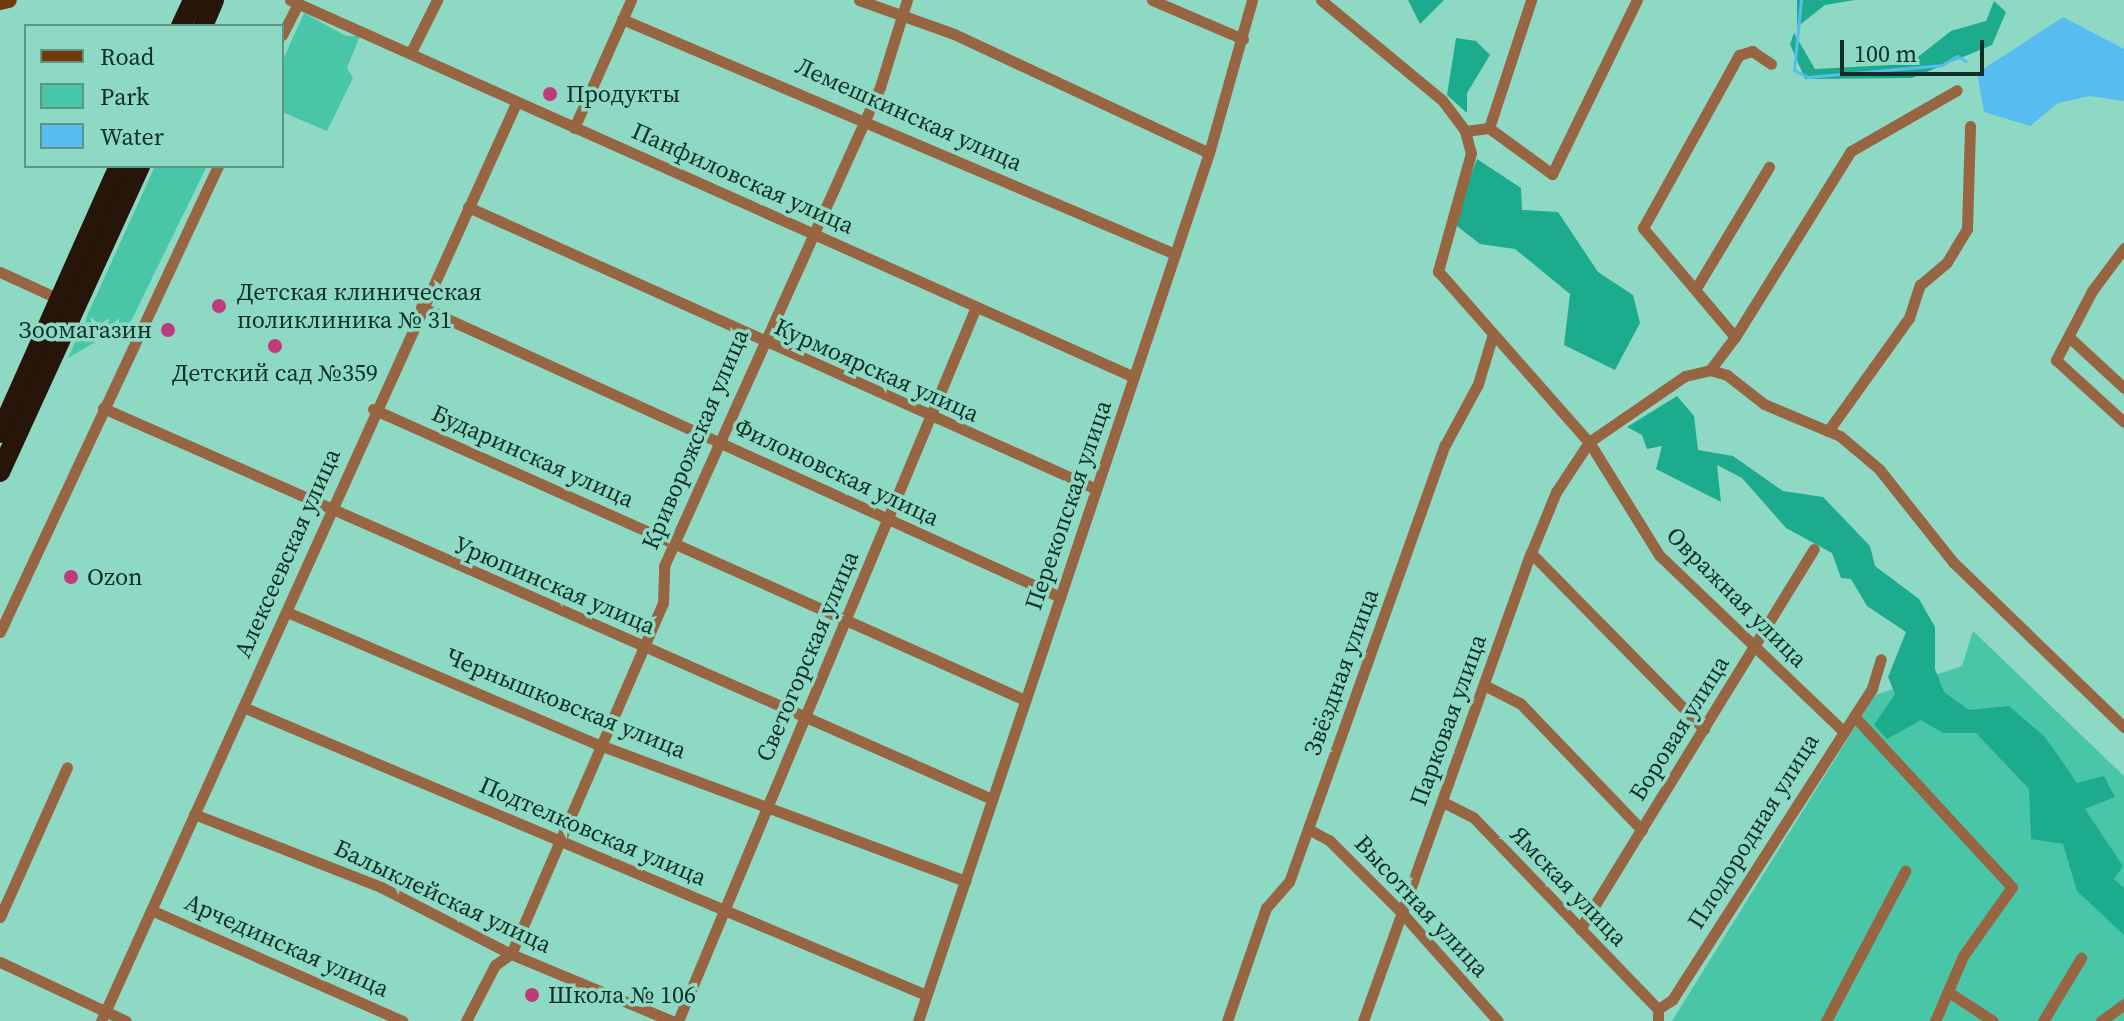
<!DOCTYPE html>
<html>
<head>
<meta charset="utf-8">
<style>
	body { margin:0 }
	#map { position:relative; width:2124px; height:1021px; overflow:hidden; background:#8ed9c3; font-family:"Source Serif 4",serif }
	div>[style] { position:absolute }
	[style*='--x'] { left:calc(var(--x)*1px); top:calc(var(--y)*1px); width:calc(var(--w)*1px); rotate:calc(var(--a)*1deg) }
	.green>* { inset:0; background:#49c6a8 }
	.forest>* { inset:0; background:#1dab8e }
	.water>* { inset:0; background:#57bdf1 }
	.stream>* { height:3px; margin:-1.5px; padding:0 1.5px; transform-origin:1.5px; border-radius:1.5px; background:#57bdf1 }
	.street>* { height:11px; margin:-5.5px; padding:0 5.5px; transform-origin:5.5px; border-radius:5.5px; background:#986543 }
	.secondary>* { height:16px; margin:-8px; padding:0 8px; transform-origin:8px; border-radius:8px; background:#733908 }
	.highway>* { height:20px; margin:-10px; padding:0 10px; transform-origin:10px; border-radius:10px; background:#271509 }
	.dots>* { width:22px; height:22px; translate:-50% -50%; box-sizing:border-box; border:4px solid #8ed9c3; border-radius:50% }
	span { translate:-50% -50%; white-space:nowrap; text-align:center; line-height:1.15; -webkit-text-stroke:7px #8ed9c3; paint-order:stroke }
	.poi-label { font-size:24px; color:#0e2e26 }
	.left { translate:0 -50%; text-align:left }
	.right { translate:-100% -50%; text-align:right }
	.street-label { font-size:24px; color:#0e2e26 }
	.legend { position:absolute; left:24px; top:24px; width:260px; height:144px; box-sizing:border-box; background:#8ed9c3; border:2px solid #5b9584; margin:0; padding:10px 14px; list-style:none; font-size:24px; color:#0e2e26 }
	.legend li { display:flex; align-items:center; gap:16px; height:40px }
	.legend b { width:40px; border:2px solid #5b9584 }
	.scale { position:absolute; left:1840px; top:40px; width:144px; height:36px; box-sizing:border-box; border:4px solid #0e2e26; border-top:0; padding-left:10px; font-size:24px; line-height:28px; white-space:nowrap; color:#0e2e26; -webkit-text-stroke:6px #8ed9c3; paint-order:stroke }
</style>
</head>
<body>
<div id="map">
	<div class="green">
		<i style="clip-path:polygon(304px 13px,346px 36px,360px 36px,347px 68px,353px 78px,327px 131px,282px 112px,282px 62px)"></i>
		<i style="clip-path:polygon(155px 166px,207px 166px,131px 321px,68px 358px)"></i>
		<i style="clip-path:polygon(1973px 631px,2124px 776px,2124px 1021px,1672px 1021px,1875px 695px,1962px 666px)"></i>
	</div>
	<div class="forest">
		<i style="clip-path:polygon(1408px 0,1444px 0,1420px 24px)"></i>
		<i style="clip-path:polygon(1797px 0,1855px 0,1825px 5px,1797px 27px)"></i>
		<i style="clip-path:polygon(1994px 1px,2006px 12px,1992px 45px,1912px 78px,1805px 79px,1790px 44px,1794px 33px,1815px 69px,1909px 64px,1951px 31px,1986px 21px)"></i>
		<i style="clip-path:polygon(1456px 38px,1476px 41px,1490px 55px,1467px 93px,1467px 113px,1447px 95px)"></i>
		<i style="clip-path:polygon(1477px 159px,1521px 188px,1522px 210px,1558px 212px,1598px 272px,1633px 295px,1640px 323px,1615px 370px,1564px 345px,1570px 294px,1515px 249px,1480px 244px,1453px 223px)"></i>
		<i style="clip-path:polygon(1677px 396px,1694px 416px,1698px 450px,1733px 456px,1783px 491px,1823px 497px,1870px 546px,1875px 566px,1919px 599px,1935px 627px,1935px 669px,1944px 692px,1969px 710px,2009px 706px,2045px 737px,2077px 783px,2104px 776px,2115px 797px,2085px 809px,2123px 866px,2114px 879px,2124px 888px,2124px 935px,2077px 891px,2063px 844px,2031px 839px,2029px 789px,1976px 733px,1943px 733px,1921px 720px,1887px 739px,1874px 725px,1895px 694px,1888px 677px,1906px 632px,1867px 606px,1851px 579px,1841px 578px,1832px 553px,1786px 528px,1742px 478px,1717px 465px,1721px 502px,1656px 469px,1662px 446px,1647px 449px,1642px 435px,1627px 427px)"></i>
	</div>
	<div class="water">
		<i style="clip-path:polygon(2063px 17px,2124px 49px,2124px 101px,2090px 96px,2058px 103px,2030px 126px,1984px 112px,1977px 73px)"></i>
	</div>
	<div class="stream">
		<i style="--x:1801;--y:0;--w:70;--a:95.7"></i>
		<i style="--x:1794;--y:70;--w:16;--a:27"></i>
		<i style="--x:1808;--y:77;--w:135;--a:-5.1"></i>
		<i style="--x:1942;--y:65;--w:17;--a:-31"></i>
		<i style="--x:1957;--y:56;--w:10;--a:29"></i>
	</div>
	<div class="street">
		<i style="--x:290;--y:0;--w:924;--a:24.07"></i>
		<i style="--x:859;--y:0;--w:101;--a:19.7"></i>
		<i style="--x:954;--y:34;--w:281;--a:25"></i>
		<i style="--x:1152;--y:0;--w:99;--a:23.2"></i>
		<i style="--x:1321;--y:0;--w:157;--a:39.6"></i>
		<i style="--x:1442;--y:100;--w:39;--a:53"></i>
		<i style="--x:1465;--y:131;--w:24;--a:-7"></i>
		<i style="--x:1489;--y:128;--w:78;--a:36.1"></i>
		<i style="--x:1552;--y:174;--w:194;--a:-64"></i>
		<i style="--x:622;--y:19;--w:601;--a:23.02"></i>
		<i style="--x:282;--y:35;--w:36;--a:-63"></i>
		<i style="--x:412;--y:50;--w:56;--a:-63.4"></i>
		<i style="--x:574;--y:128;--w:140;--a:-66"></i>
		<i style="--x:1489;--y:128;--w:135;--a:-71.8"></i>
		<i style="--x:1465;--y:131;--w:23;--a:75"></i>
		<i style="--x:1471;--y:153;--w:123;--a:105.6"></i>
		<i style="--x:1438;--y:271;--w:228;--a:48.6"></i>
		<i style="--x:1589;--y:442;--w:116;--a:-34.5"></i>
		<i style="--x:1685;--y:376;--w:26;--a:-13"></i>
		<i style="--x:1710;--y:370;--w:18;--a:16"></i>
		<i style="--x:1727;--y:375;--w:47;--a:38.1"></i>
		<i style="--x:1764;--y:404;--w:82;--a:22.8"></i>
		<i style="--x:1840;--y:436;--w:51;--a:40.2"></i>
		<i style="--x:1879;--y:469;--w:119;--a:51.5"></i>
		<i style="--x:1953;--y:562;--w:238;--a:44"></i>
		<i style="--x:468;--y:207;--w:688;--a:24.18"></i>
		<i style="--x:2124;--y:248;--w:54;--a:126.7"></i>
		<i style="--x:2092;--y:291;--w:78;--a:117.6"></i>
		<i style="--x:2056;--y:360;--w:92;--a:42.4"></i>
		<i style="--x:0;--y:272;--w:65;--a:24.6"></i>
		<i style="--x:1698;--y:285;--w:138;--a:-59"></i>
		<i style="--x:421;--y:307;--w:702;--a:24.41"></i>
		<i style="--x:1735;--y:337;--w:219;--a:-58.1"></i>
		<i style="--x:1851;--y:151;--w:122;--a:-29.9"></i>
		<i style="--x:2069;--y:337;--w:75;--a:42.8"></i>
		<i style="--x:1710;--y:370;--w:41;--a:-52.9"></i>
		<i style="--x:1735;--y:337;--w:143;--a:-130.2"></i>
		<i style="--x:1643;--y:228;--w:198;--a:-61"></i>
		<i style="--x:1739;--y:55;--w:14;--a:-17"></i>
		<i style="--x:1752;--y:51;--w:23;--a:34"></i>
		<i style="--x:103;--y:408;--w:971;--a:23.74"></i>
		<i style="--x:373;--y:409;--w:714;--a:24.05"></i>
		<i style="--x:1828;--y:431;--w:139;--a:-54.4"></i>
		<i style="--x:1909;--y:318;--w:35;--a:-72"></i>
		<i style="--x:1920;--y:285;--w:35;--a:-40"></i>
		<i style="--x:1947;--y:262;--w:39;--a:-59"></i>
		<i style="--x:1967;--y:229;--w:103;--a:-88.3"></i>
		<i style="--x:1531;--y:553;--w:247;--a:45.5"></i>
		<i style="--x:287;--y:612;--w:337;--a:23.1"></i>
		<i style="--x:597;--y:744;--w:393;--a:20.4"></i>
		<i style="--x:0;--y:632;--w:514;--a:-64.93"></i>
		<i style="--x:1486;--y:686;--w:38;--a:27"></i>
		<i style="--x:1520;--y:703;--w:176;--a:46.2"></i>
		<i style="--x:243;--y:707;--w:741;--a:22.86"></i>
		<i style="--x:1854;--y:716;--w:233;--a:47.3"></i>
		<i style="--x:2012;--y:887;--w:85;--a:125.4"></i>
		<i style="--x:1963;--y:956;--w:71;--a:113.3"></i>
		<i style="--x:1443;--y:802;--w:34;--a:27"></i>
		<i style="--x:1473;--y:817;--w:267;--a:46.1"></i>
		<i style="--x:194;--y:814;--w:201;--a:21.3"></i>
		<i style="--x:381;--y:887;--w:146;--a:27.3"></i>
		<i style="--x:511;--y:954;--w:174;--a:22.6"></i>
		<i style="--x:1308;--y:829;--w:24;--a:28"></i>
		<i style="--x:1329;--y:840;--w:103;--a:45"></i>
		<i style="--x:1402;--y:913;--w:144;--a:48.4"></i>
		<i style="--x:151;--y:910;--w:275;--a:23.8"></i>
		<i style="--x:0;--y:917;--w:164;--a:-65.9"></i>
		<i style="--x:1580;--y:929;--w:446;--a:-58.4"></i>
		<i style="--x:0;--y:962;--w:139;--a:25.1"></i>
		<i style="--x:1950;--y:993;--w:51;--a:33.1"></i>
		<i style="--x:101;--y:1021;--w:1007;--a:-65.67"></i>
		<i style="--x:466;--y:1021;--w:63;--a:-62.6"></i>
		<i style="--x:495;--y:965;--w:19;--a:-35"></i>
		<i style="--x:511;--y:954;--w:382;--a:-66.6"></i>
		<i style="--x:663;--y:603;--w:37;--a:-88"></i>
		<i style="--x:664;--y:566;--w:525;--a:-65.73"></i>
		<i style="--x:880;--y:87;--w:91;--a:-72.8"></i>
		<i style="--x:678;--y:1021;--w:774;--a:-67.35"></i>
		<i style="--x:918;--y:1021;--w:915;--a:-71.47"></i>
		<i style="--x:1209;--y:153;--w:159;--a:-74.3"></i>
		<i style="--x:1227;--y:1021;--w:120;--a:-71"></i>
		<i style="--x:1266;--y:908;--w:35;--a:-49"></i>
		<i style="--x:1289;--y:882;--w:464;--a:-70.4"></i>
		<i style="--x:1445;--y:445;--w:69;--a:-61.6"></i>
		<i style="--x:1478;--y:384;--w:52;--a:-73.3"></i>
		<i style="--x:1363;--y:1021;--w:497;--a:-70.3"></i>
		<i style="--x:1531;--y:553;--w:66;--a:-67.7"></i>
		<i style="--x:1556;--y:492;--w:60;--a:-56.6"></i>
		<i style="--x:1589;--y:442;--w:133;--a:58.2"></i>
		<i style="--x:1659;--y:555;--w:255;--a:43.7"></i>
		<i style="--x:1658;--y:1021;--w:12;--a:-90"></i>
		<i style="--x:1658;--y:1009;--w:17;--a:-33"></i>
		<i style="--x:1672;--y:1000;--w:371;--a:-57.3"></i>
		<i style="--x:1872;--y:688;--w:30;--a:-73"></i>
		<i style="--x:1826;--y:1021;--w:170;--a:-62.2"></i>
		<i style="--x:2043;--y:1021;--w:74;--a:-58.9"></i>
		<i style="--x:2101;--y:1021;--w:29;--a:-36"></i>
	</div>
	<div class="secondary">
		<i style="--x:0;--y:2;--w:9;--a:-13"></i>
	</div>
	<div class="highway">
		<i style="--x:181;--y:26;--w:29;--a:-65"></i>
		<i style="--x:203;--y:26;--w:28;--a:-67"></i>
		<i style="--x:0;--y:433;--w:292;--a:-66"></i>
		<i style="--x:0;--y:472;--w:337;--a:-65.4"></i>
	</div>
	<div class="dots">
		<i style="left:550px;top:94px;background:#bf397b"></i>
		<i style="left:219px;top:306px;background:#bf397b"></i>
		<i style="left:168px;top:330px;background:#bf397b"></i>
		<i style="left:275px;top:346px;background:#bf397b"></i>
		<i style="left:71px;top:577px;background:#bf397b"></i>
		<i style="left:532px;top:995px;background:#bf397b"></i>
	</div>
	<div class="poi-label">
		<span class="left" style="left:566px;top:94px">Продукты</span>
		<span class="left" style="left:237px;top:306px">Детская клиническая<br>поликлиника № 31</span>
		<span class="right" style="left:152px;top:330px">Зоомагазин</span>
		<span style="left:275px;top:373px">Детский сад №359</span>
		<span class="left" style="left:87px;top:577px">Ozon</span>
		<span class="left" style="left:548px;top:995px">Школа № 106</span>
	</div>
	<div class="street-label">
		<span style="left:909px;top:114px;rotate:24deg">Лемешкинская улица</span>
		<span style="left:743px;top:178px;rotate:24deg">Панфиловская улица</span>
		<span style="left:877px;top:370px;rotate:24deg">Курмоярская улица</span>
		<span style="left:695px;top:439px;rotate:-67deg">Криворожская улица</span>
		<span style="left:533px;top:456px;rotate:24deg">Бударинская улица</span>
		<span style="left:837px;top:472px;rotate:25deg">Филоновская улица</span>
		<span style="left:1068px;top:505px;rotate:-71deg">Перекопская улица</span>
		<span style="left:287px;top:553px;rotate:-66deg">Алексеевская улица</span>
		<span style="left:555px;top:585px;rotate:23deg">Урюпинская улица</span>
		<span style="left:1737px;top:597px;rotate:45deg">Овражная улица</span>
		<span style="left:807px;top:656px;rotate:-67deg">Светогорская улица</span>
		<span style="left:1341px;top:672px;rotate:-70deg">Звёздная улица</span>
		<span style="left:566px;top:703px;rotate:22deg">Чернышковская улица</span>
		<span style="left:1448px;top:720px;rotate:-70deg">Парковая улица</span>
		<span style="left:1679px;top:728px;rotate:-58deg">Боровая улица</span>
		<span style="left:593px;top:831px;rotate:23deg">Подтелковская улица</span>
		<span style="left:1753px;top:831px;rotate:-58deg">Плодородная улица</span>
		<span style="left:1569px;top:886px;rotate:46deg">Ямская улица</span>
		<span style="left:443px;top:896px;rotate:25deg">Балыклейская улица</span>
		<span style="left:1422px;top:906px;rotate:47deg">Высотная улица</span>
		<span style="left:287px;top:945px;rotate:24deg">Арчединская улица</span>
	</div>
	<ul class="legend">
	<li><b style="height:10px;background:#733908"></b>Road</li>
	<li><b style="height:22px;background:#49c6a8"></b>Park</li>
	<li><b style="height:22px;background:#57bdf1"></b>Water</li>
	</ul>
	<div class="scale">100 m</div>
</div>
</body>
</html>
